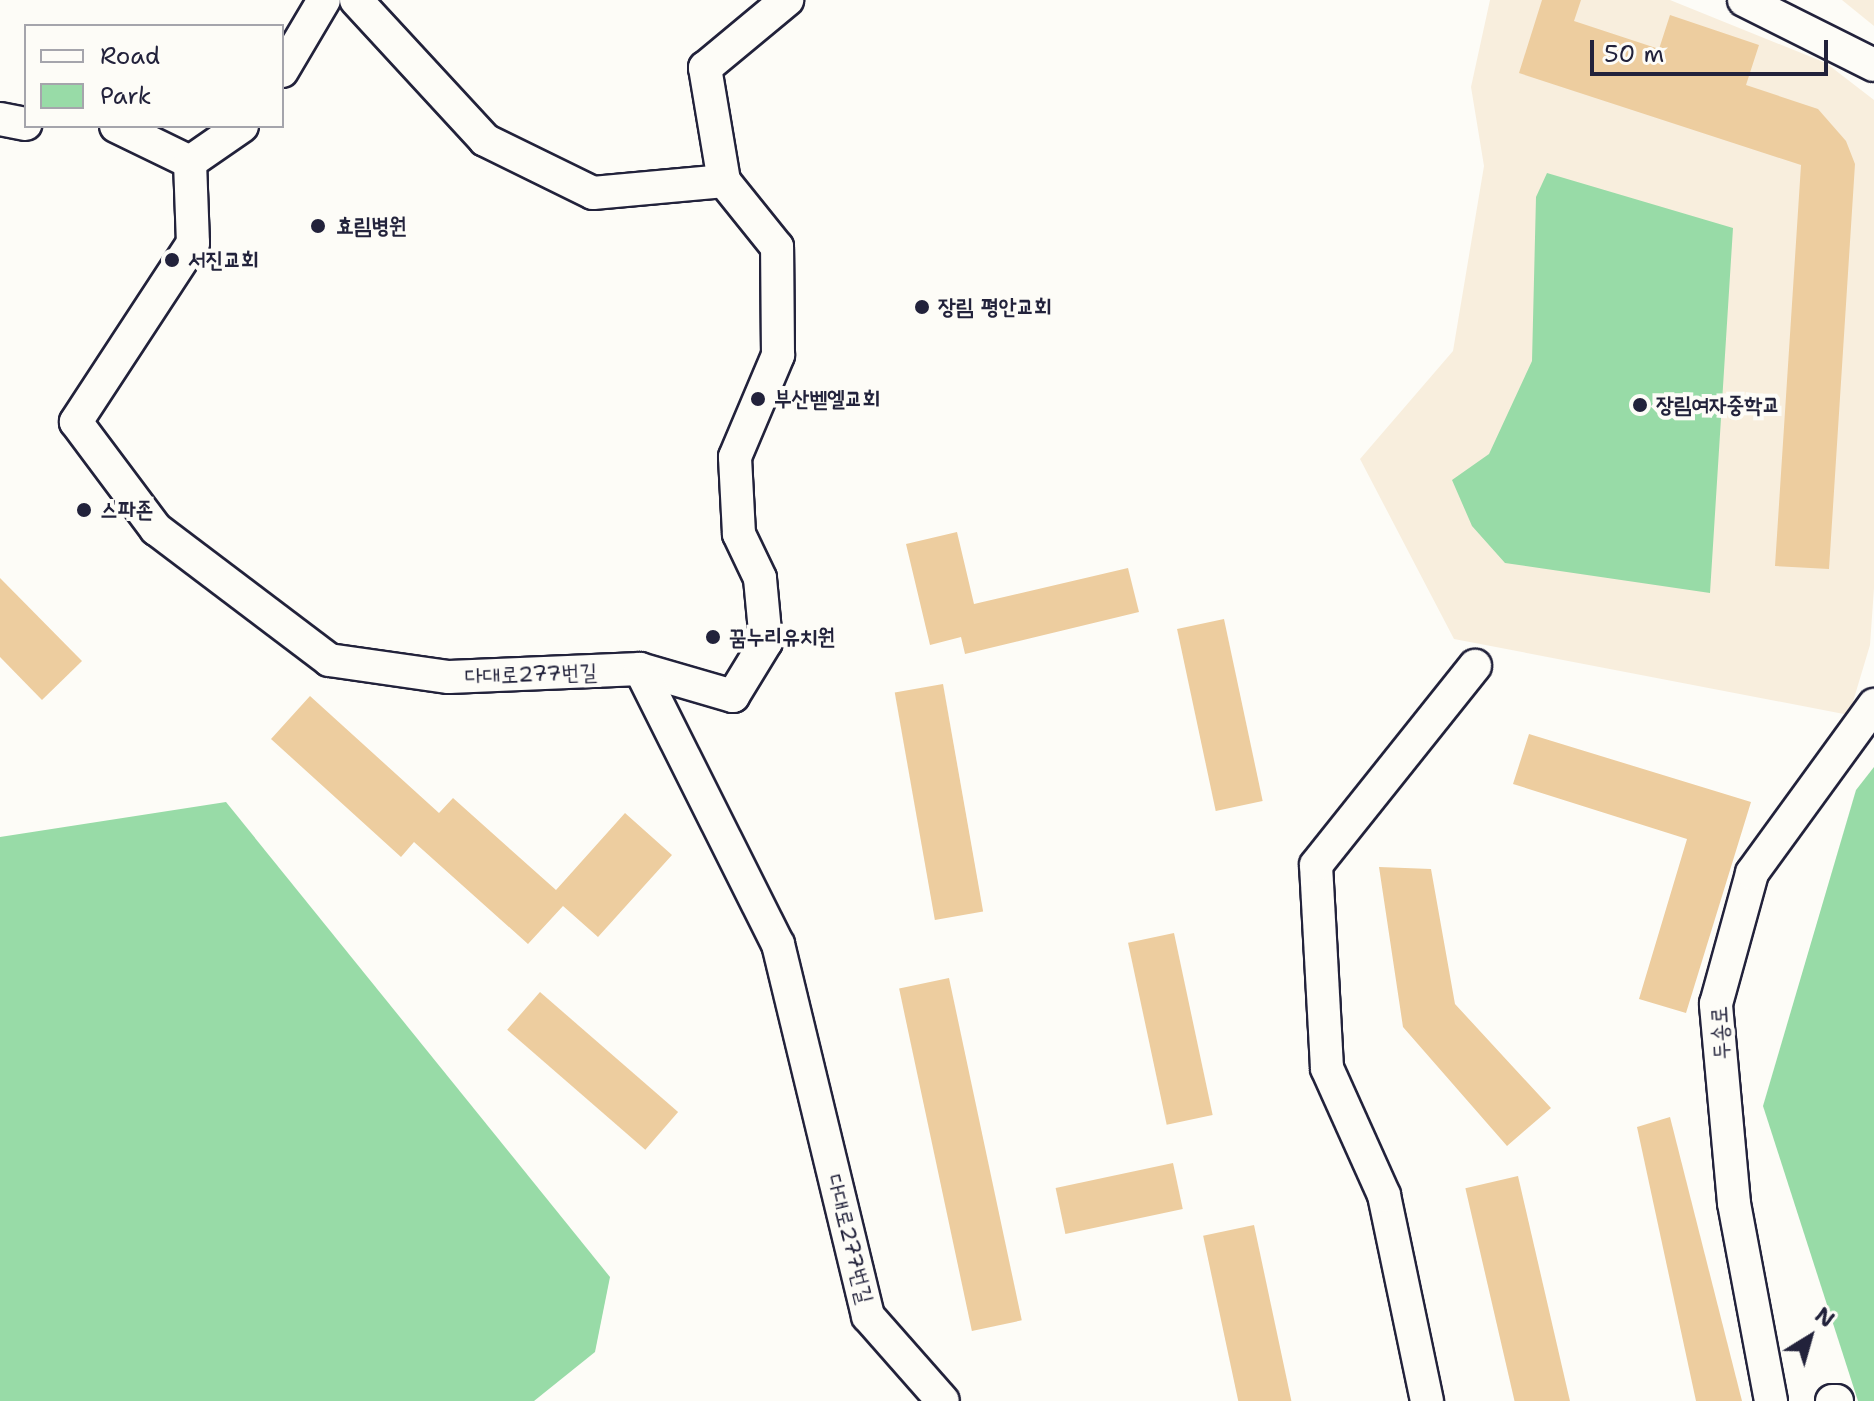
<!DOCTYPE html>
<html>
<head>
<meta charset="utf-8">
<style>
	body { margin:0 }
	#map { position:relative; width:1874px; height:1401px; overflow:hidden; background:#fdfcf7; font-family:"Shantell Sans","Poor Story",sans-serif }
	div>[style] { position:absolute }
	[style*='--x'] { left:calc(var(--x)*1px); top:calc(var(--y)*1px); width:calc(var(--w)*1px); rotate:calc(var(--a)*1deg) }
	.built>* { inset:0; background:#f8eedd }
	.green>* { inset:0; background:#98dba7 }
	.building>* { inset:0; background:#edcd9f; transform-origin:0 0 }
	.roads { filter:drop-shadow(2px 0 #22223b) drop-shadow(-2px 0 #22223b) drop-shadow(0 2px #22223b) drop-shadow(0 -2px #22223b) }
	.minor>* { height:32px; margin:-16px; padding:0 16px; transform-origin:16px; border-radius:16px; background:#fdfcf7 }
	.dots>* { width:22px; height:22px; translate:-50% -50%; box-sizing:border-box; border:4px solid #fdfcf7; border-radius:50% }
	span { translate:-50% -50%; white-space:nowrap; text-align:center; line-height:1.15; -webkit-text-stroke:8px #fdfcf7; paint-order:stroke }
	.poi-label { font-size:22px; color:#22223b; font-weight:700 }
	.left { translate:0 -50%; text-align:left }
	.street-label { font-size:22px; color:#22223b }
	.legend { position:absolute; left:24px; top:24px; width:260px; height:104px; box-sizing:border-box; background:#fdfcf7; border:2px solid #a5a5ac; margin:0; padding:10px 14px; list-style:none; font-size:24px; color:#22223b }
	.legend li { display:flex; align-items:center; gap:16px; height:40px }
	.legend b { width:40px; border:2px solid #a5a5ac }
	.north { position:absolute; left:1770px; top:1297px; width:80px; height:80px; -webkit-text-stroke:6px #fdfcf7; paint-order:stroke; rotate:37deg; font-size:22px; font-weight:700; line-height:32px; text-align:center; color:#22223b }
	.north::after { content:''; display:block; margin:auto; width:28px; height:36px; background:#22223b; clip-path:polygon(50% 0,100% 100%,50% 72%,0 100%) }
	.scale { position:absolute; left:1590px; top:40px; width:238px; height:36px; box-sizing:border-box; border:4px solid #22223b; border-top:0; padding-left:10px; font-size:24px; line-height:28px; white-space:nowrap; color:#22223b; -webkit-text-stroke:6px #fdfcf7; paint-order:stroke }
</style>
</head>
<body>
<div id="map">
	<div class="built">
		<i style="clip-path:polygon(1490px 0,1670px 0,1826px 63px,1874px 100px,1874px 588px,1870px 645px,1849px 715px,1454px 639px,1360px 459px,1453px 351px,1484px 166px,1471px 87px)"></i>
		<i style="clip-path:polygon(1842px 0,1874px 0,1874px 26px)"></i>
	</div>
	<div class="green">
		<i style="clip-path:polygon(1547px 173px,1733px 228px,1710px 593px,1505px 563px,1472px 526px,1452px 480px,1489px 454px,1532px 361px,1536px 197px)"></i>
		<i style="clip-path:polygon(1874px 767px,1874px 1401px,1858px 1401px,1763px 1106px,1856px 790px)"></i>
		<i style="clip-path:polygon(226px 802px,610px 1277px,595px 1352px,534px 1401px,0 1401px,0 837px)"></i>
	</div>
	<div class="building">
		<i style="clip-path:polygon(1542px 0,1581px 0,1574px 21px,1659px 49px,1670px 15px,1759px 45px,1746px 85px,1818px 109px,1846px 141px,1855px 164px,1829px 569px,1775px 566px,1801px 165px,1519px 73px)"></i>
		<i style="clip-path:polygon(957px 532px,974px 604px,1128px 568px,1139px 612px,965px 654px,961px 637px,930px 645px,906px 544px)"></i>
		<i style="clip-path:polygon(0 578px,82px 661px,42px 700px,0 657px)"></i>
		<i style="left:1224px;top:619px;width:186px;height:48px;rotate:78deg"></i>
		<i style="left:943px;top:684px;width:231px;height:49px;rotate:80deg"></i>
		<i style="clip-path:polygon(310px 696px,439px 813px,453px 798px,556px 890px,625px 813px,672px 855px,598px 937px,563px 906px,528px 944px,414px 842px,401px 857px,271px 739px)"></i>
		<i style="clip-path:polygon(1529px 734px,1751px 802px,1686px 1013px,1639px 999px,1687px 839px,1513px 784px)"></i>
		<i style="clip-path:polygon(1379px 867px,1431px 869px,1455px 1004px,1551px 1108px,1507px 1146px,1403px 1027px)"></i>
		<i style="left:1174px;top:933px;width:186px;height:47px;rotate:78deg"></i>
		<i style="left:949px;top:978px;width:350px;height:51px;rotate:78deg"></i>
		<i style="left:540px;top:992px;width:183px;height:50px;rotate:41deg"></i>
		<i style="clip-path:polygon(1670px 1117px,1742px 1401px,1696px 1401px,1637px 1127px)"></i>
		<i style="left:1173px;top:1163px;width:47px;height:120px;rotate:78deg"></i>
		<i style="left:1518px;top:1176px;width:231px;height:54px;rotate:77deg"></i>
		<i style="left:1254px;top:1225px;width:180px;height:52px;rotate:78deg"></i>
	</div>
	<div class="roads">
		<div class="minor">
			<i style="--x:356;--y:0;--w:190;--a:47.3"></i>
			<i style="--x:485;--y:140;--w:120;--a:26.1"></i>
			<i style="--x:593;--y:193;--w:132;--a:-5.2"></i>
			<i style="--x:1744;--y:0;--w:145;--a:26.6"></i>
			<i style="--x:282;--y:71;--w:82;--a:-59.4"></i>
			<i style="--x:0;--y:119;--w:26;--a:11"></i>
			<i style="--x:116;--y:126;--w:82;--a:25.9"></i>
			<i style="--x:242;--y:126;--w:63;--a:145.3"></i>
			<i style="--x:190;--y:162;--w:81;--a:87.9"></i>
			<i style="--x:193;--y:243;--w:214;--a:123.2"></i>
			<i style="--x:76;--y:422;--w:134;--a:53.2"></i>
			<i style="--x:156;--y:529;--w:217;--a:37.1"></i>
			<i style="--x:329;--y:660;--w:121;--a:8.1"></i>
			<i style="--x:449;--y:677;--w:191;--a:-2.4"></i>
			<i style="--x:640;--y:669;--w:97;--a:16.2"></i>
			<i style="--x:733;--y:696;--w:63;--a:-58.6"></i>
			<i style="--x:766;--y:642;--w:64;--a:-95.4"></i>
			<i style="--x:760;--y:578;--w:49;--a:-115.5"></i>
			<i style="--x:739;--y:534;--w:77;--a:-93"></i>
			<i style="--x:735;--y:457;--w:111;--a:-67.1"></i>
			<i style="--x:778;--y:355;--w:108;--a:-90.5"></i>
			<i style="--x:777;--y:247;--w:85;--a:-128.8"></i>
			<i style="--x:724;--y:181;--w:115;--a:-99.5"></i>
			<i style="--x:705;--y:68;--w:107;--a:-39.7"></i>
			<i style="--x:640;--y:669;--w:308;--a:63.4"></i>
			<i style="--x:778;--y:944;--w:383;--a:76.4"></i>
			<i style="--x:868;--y:1316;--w:113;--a:48.6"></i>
			<i style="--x:1427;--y:1401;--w:210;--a:-101.8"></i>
			<i style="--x:1384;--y:1195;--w:139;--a:-114.2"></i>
			<i style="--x:1327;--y:1068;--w:203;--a:-93.1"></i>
			<i style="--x:1316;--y:865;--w:255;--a:-51.4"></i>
			<i style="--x:1771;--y:1401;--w:201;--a:-100.6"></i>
			<i style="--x:1734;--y:1203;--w:200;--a:-95.2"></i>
			<i style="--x:1716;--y:1004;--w:136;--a:-74.6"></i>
			<i style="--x:1752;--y:873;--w:208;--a:-54"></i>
			<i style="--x:1832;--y:1401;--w:5;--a:0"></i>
		</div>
	</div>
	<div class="dots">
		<i style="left:318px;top:226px;background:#22223b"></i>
		<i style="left:172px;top:260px;background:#22223b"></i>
		<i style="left:922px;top:307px;background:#22223b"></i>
		<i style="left:758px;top:399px;background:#22223b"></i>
		<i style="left:1640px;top:405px;background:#22223b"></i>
		<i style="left:84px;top:510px;background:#22223b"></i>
		<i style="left:713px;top:637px;background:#22223b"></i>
	</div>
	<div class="poi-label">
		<span class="left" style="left:336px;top:226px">효림병원</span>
		<span class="left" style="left:188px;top:260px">서진교회</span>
		<span class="left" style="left:938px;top:307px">장림 평안교회</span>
		<span class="left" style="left:774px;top:399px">부산벧엘교회</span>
		<span class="left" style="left:1656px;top:405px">장림여자중학교</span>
		<span class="left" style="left:100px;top:510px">스파존</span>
		<span class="left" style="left:729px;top:637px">꿈누리유치원</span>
	</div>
	<div class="street-label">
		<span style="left:531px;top:674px;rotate:-2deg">다대로277번길</span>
		<span style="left:1720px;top:1033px;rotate:-93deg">두송로</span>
		<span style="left:850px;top:1239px;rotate:76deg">다대로277번길</span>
	</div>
	<ul class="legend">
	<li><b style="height:10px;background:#fdfcf7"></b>Road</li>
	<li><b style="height:22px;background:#98dba7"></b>Park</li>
	</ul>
	<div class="north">N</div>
	<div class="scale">50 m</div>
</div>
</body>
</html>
